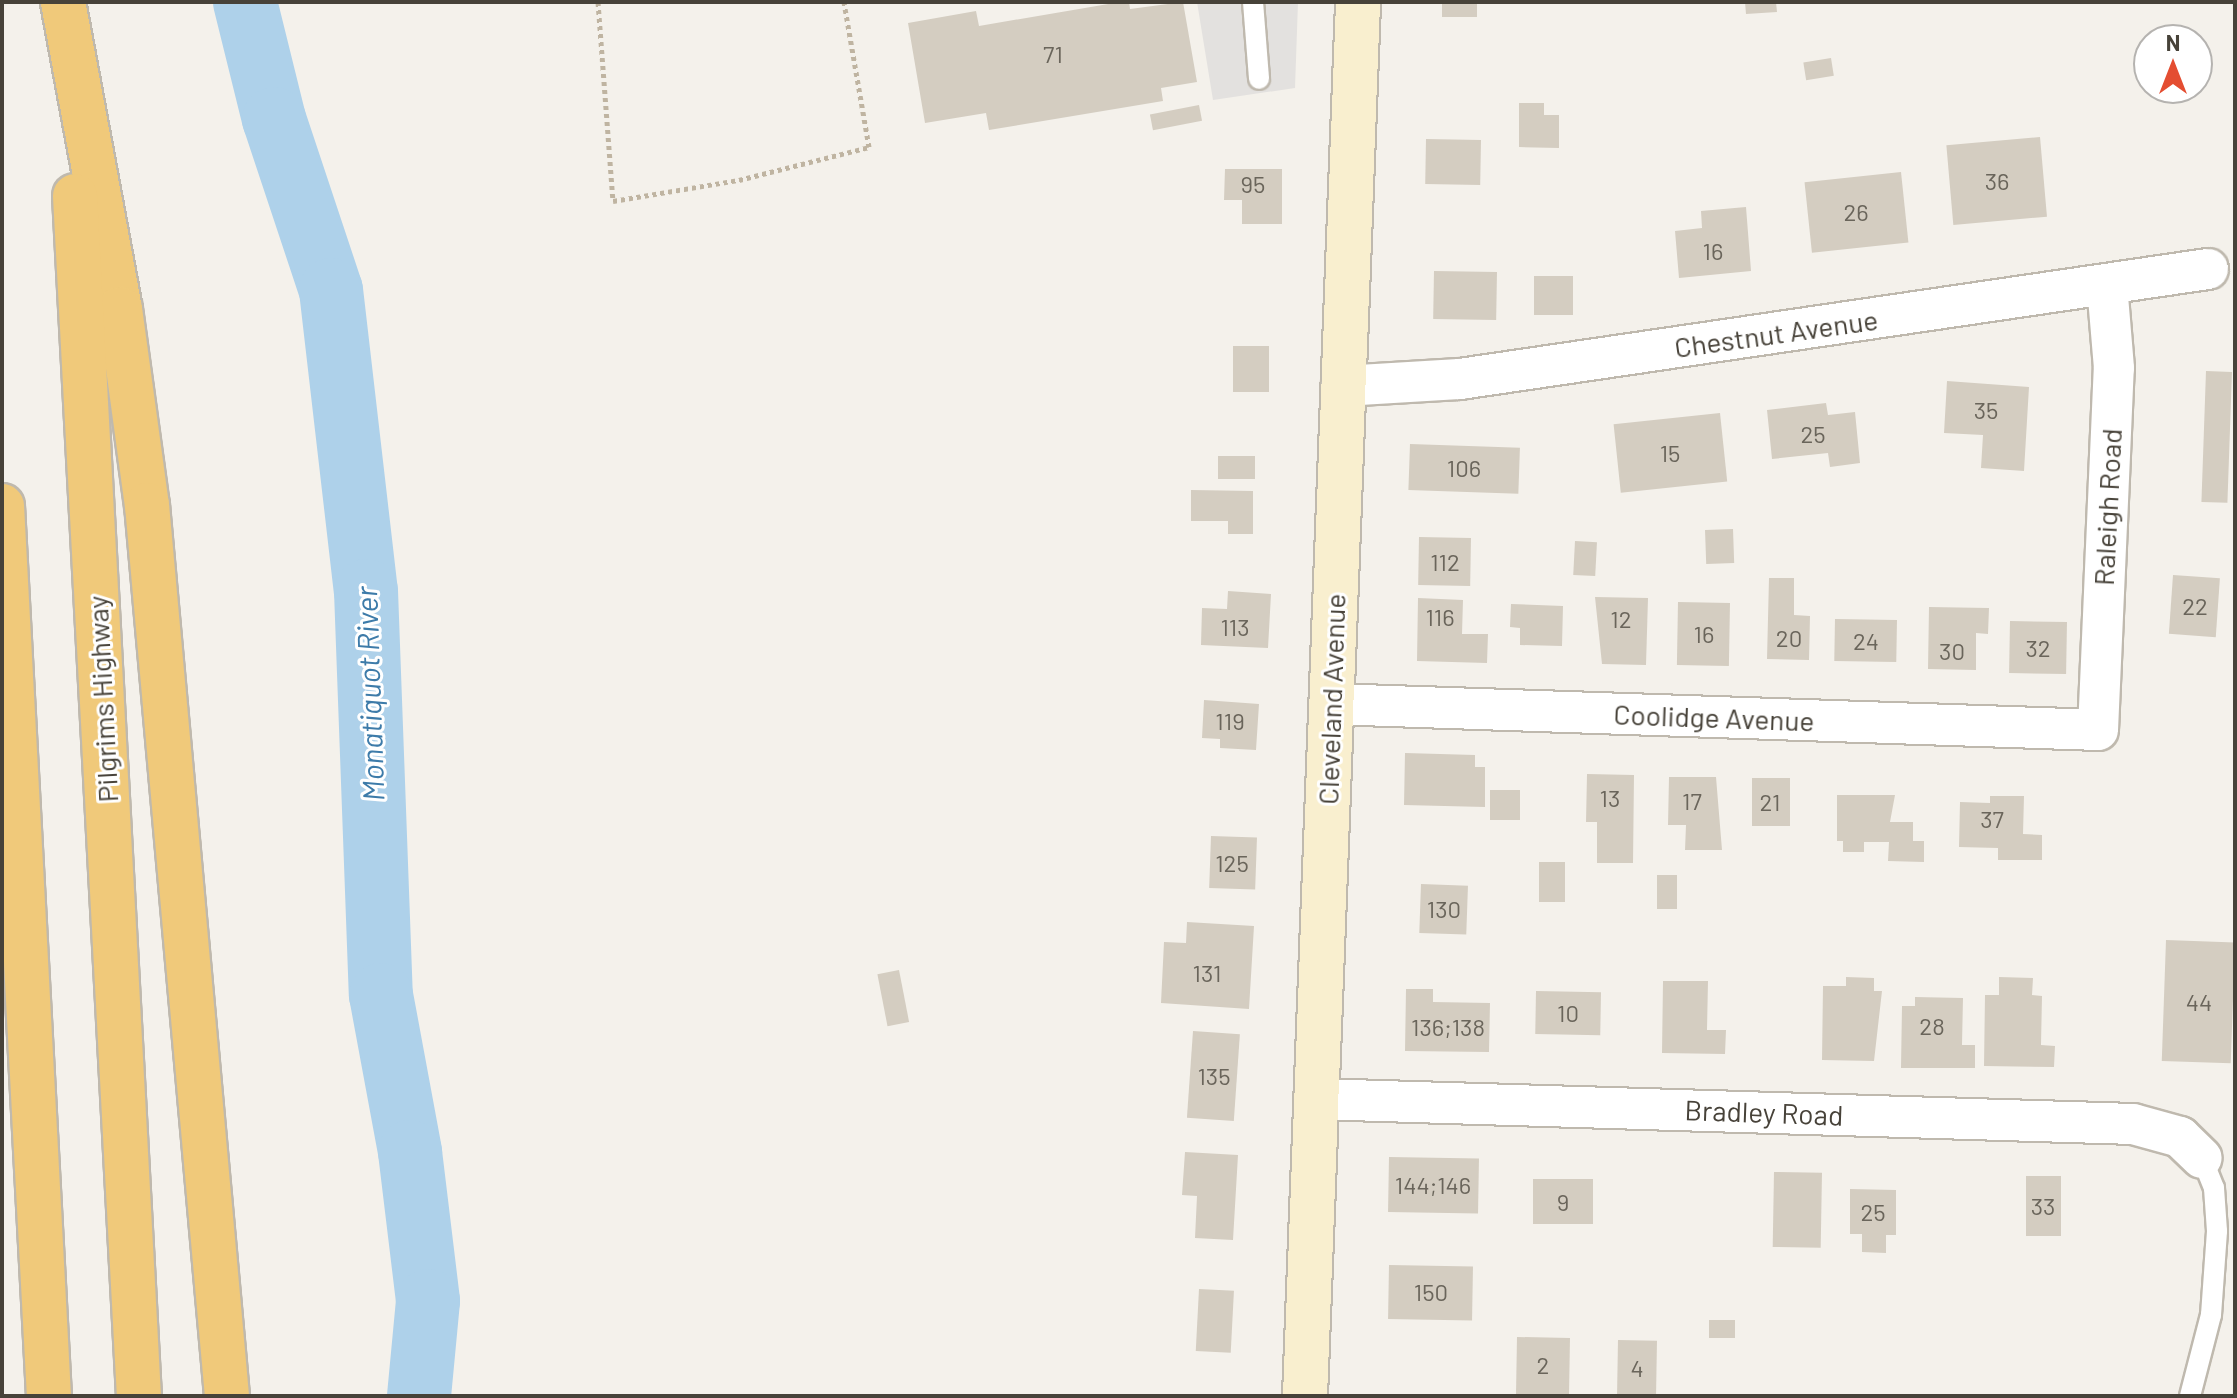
<!DOCTYPE html>
<html>
<head>
<meta charset="utf-8">
<style>
	body { margin:0 }
	#map { position:relative; width:2237px; height:1398px; overflow:hidden; background:#f4f1eb; font-family:Barlow,sans-serif }
	div>[style] { position:absolute }
	[style*='--x'] { left:calc(var(--x)*1px); top:calc(var(--y)*1px); width:calc(var(--w)*1px); rotate:calc(var(--a)*1deg) }
	.parking>* { inset:0; background:#e3e1df }
	.river>* { height:64px; margin:-32px; padding:0 32px; transform-origin:32px; border-radius:32px; background:#aed1ea }
	.building>* { inset:0; background:#d4cdc1; transform-origin:0 0 }
	.path>* { height:5px; margin-top:-2.5px; transform-origin:0; background:repeating-linear-gradient(90deg,#bfb4a1 0 4px,transparent 0 8px) }
	.roads { filter:drop-shadow(2px 0 #bfb9ae) drop-shadow(-2px 0 #bfb9ae) drop-shadow(0 2px #bfb9ae) drop-shadow(0 -2px #bfb9ae) }
	.lane>* { height:20px; margin:-10px; padding:0 10px; transform-origin:10px; border-radius:10px; background:#fff }
	.street>* { height:40px; margin:-20px; padding:0 20px; transform-origin:20px; border-radius:20px; background:#fff }
	.secondary>* { height:44px; margin:-22px; padding:0 22px; transform-origin:22px; border-radius:22px; background:#f9efcf }
	.highway>* { height:44px; margin:-22px; padding:0 22px; transform-origin:22px; border-radius:22px; background:#f0c97a }
	span { translate:-50% -50%; white-space:nowrap; text-align:center; line-height:1.15; -webkit-text-stroke:6px #fff; paint-order:stroke }
	.number-label { font-size:24px; color:#6a655b }
	.number-label span { -webkit-text-stroke-width:0 }
	.street-label { font-size:28px; color:#474239 }
	.water-label { font-size:30px; color:#3d7ba9; font-style:italic }
	.frame { position:absolute; inset:0; border:4px solid #474239; pointer-events:none }
	.north { position:absolute; left:2133px; top:24px; width:80px; height:80px; box-sizing:border-box; background:#fff; border:2px solid #b5b3b0; border-radius:50%; rotate:0deg; font-size:22px; font-weight:700; line-height:32px; text-align:center; color:#474239 }
	.north::after { content:''; display:block; margin:auto; width:28px; height:36px; background:#e44d31; clip-path:polygon(50% 0,100% 100%,50% 72%,0 100%) }
</style>
</head>
<body>
<div id="map">
	<div class="parking">
		<i style="clip-path:polygon(1197px 2px,1298px 2px,1295px 88px,1213px 100px)"></i>
	</div>
	<div class="river">
		<i style="--x:245;--y:2;--w:121;--a:76.1"></i>
		<i style="--x:274;--y:119;--w:180;--a:71.6"></i>
		<i style="--x:331;--y:290;--w:303;--a:83.4"></i>
		<i style="--x:366;--y:591;--w:404;--a:87.9"></i>
		<i style="--x:381;--y:995;--w:160;--a:79.5"></i>
		<i style="--x:410;--y:1152;--w:150;--a:83.1"></i>
		<i style="--x:428;--y:1301;--w:95;--a:95.4"></i>
	</div>
	<div class="building">
		<i style="clip-path:polygon(1120px 2px,1129px 2px,1130px 9px,1183px 2px,1197px 82px,1161px 88px,1163px 101px,989px 130px,986px 113px,925px 123px,908px 23px,976px 11px,979px 26px)"></i>
		<i style="left:1442px;top:2px;width:35px;height:15px"></i>
		<i style="clip-path:polygon(1745px 2px,1776px 2px,1777px 12px,1746px 14px)"></i>
		<i style="left:1831px;top:58px;width:18px;height:28px;rotate:81deg"></i>
		<i style="clip-path:polygon(1519px 103px,1544px 103px,1544px 115px,1559px 115px,1559px 148px,1519px 147px)"></i>
		<i style="left:1199px;top:105px;width:16px;height:50px;rotate:79deg"></i>
		<i style="left:2040px;top:137px;width:80px;height:94px;rotate:85deg"></i>
		<i style="left:1426px;top:139px;width:55px;height:45px;rotate:1deg"></i>
		<i style="clip-path:polygon(1225px 169px,1282px 169px,1282px 224px,1242px 224px,1242px 200px,1224px 200px)"></i>
		<i style="left:1901px;top:172px;width:71px;height:97px;rotate:84deg"></i>
		<i style="clip-path:polygon(1746px 207px,1751px 271px,1679px 278px,1675px 231px,1702px 228px,1701px 211px)"></i>
		<i style="left:1434px;top:271px;width:63px;height:48px;rotate:1deg"></i>
		<i style="left:1534px;top:276px;width:39px;height:39px"></i>
		<i style="left:1233px;top:346px;width:36px;height:46px"></i>
		<i style="left:2206px;top:371px;width:26px;height:131px;rotate:2deg"></i>
		<i style="clip-path:polygon(1947px 381px,2029px 387px,2024px 471px,1981px 468px,1983px 435px,1944px 433px)"></i>
		<i style="clip-path:polygon(1826px 403px,1828px 415px,1855px 412px,1860px 463px,1830px 467px,1828px 453px,1772px 459px,1767px 410px)"></i>
		<i style="left:1720px;top:413px;width:69px;height:107px;rotate:84deg"></i>
		<i style="left:1410px;top:444px;width:110px;height:46px;rotate:2deg"></i>
		<i style="left:1218px;top:456px;width:37px;height:23px"></i>
		<i style="clip-path:polygon(1191px 490px,1253px 491px,1253px 534px,1228px 534px,1228px 521px,1191px 521px)"></i>
		<i style="left:1733px;top:529px;width:34px;height:28px;rotate:88deg"></i>
		<i style="left:1419px;top:537px;width:52px;height:48px;rotate:1deg"></i>
		<i style="left:1575px;top:541px;width:22px;height:34px;rotate:3deg"></i>
		<i style="left:2173px;top:575px;width:47px;height:59px;rotate:4deg"></i>
		<i style="clip-path:polygon(1769px 578px,1794px 578px,1794px 615px,1810px 616px,1809px 660px,1767px 659px)"></i>
		<i style="clip-path:polygon(1228px 591px,1271px 594px,1268px 648px,1201px 645px,1202px 608px,1227px 609px)"></i>
		<i style="clip-path:polygon(1595px 597px,1648px 598px,1646px 665px,1602px 664px)"></i>
		<i style="clip-path:polygon(1418px 598px,1463px 600px,1462px 634px,1488px 634px,1487px 663px,1417px 661px)"></i>
		<i style="left:1678px;top:602px;width:52px;height:63px;rotate:1deg"></i>
		<i style="clip-path:polygon(1511px 604px,1563px 606px,1562px 646px,1520px 645px,1520px 628px,1510px 627px)"></i>
		<i style="clip-path:polygon(1929px 607px,1989px 608px,1988px 634px,1976px 633px,1976px 670px,1928px 669px)"></i>
		<i style="left:1835px;top:619px;width:62px;height:42px;rotate:1deg"></i>
		<i style="left:2010px;top:621px;width:57px;height:52px;rotate:1deg"></i>
		<i style="clip-path:polygon(1204px 700px,1259px 704px,1256px 750px,1220px 748px,1220px 739px,1202px 738px)"></i>
		<i style="clip-path:polygon(1405px 753px,1475px 755px,1475px 767px,1485px 767px,1485px 807px,1404px 805px)"></i>
		<i style="clip-path:polygon(1587px 774px,1634px 775px,1633px 863px,1597px 863px,1597px 822px,1586px 822px)"></i>
		<i style="clip-path:polygon(1669px 777px,1716px 777px,1722px 850px,1685px 850px,1686px 825px,1668px 825px)"></i>
		<i style="left:1752px;top:778px;width:38px;height:48px"></i>
		<i style="left:1490px;top:790px;width:30px;height:30px"></i>
		<i style="clip-path:polygon(1837px 795px,1895px 795px,1890px 822px,1913px 822px,1913px 841px,1924px 841px,1924px 862px,1888px 861px,1889px 842px,1864px 842px,1864px 852px,1843px 852px,1843px 841px,1837px 841px)"></i>
		<i style="clip-path:polygon(1990px 796px,2024px 796px,2023px 834px,2042px 835px,2042px 860px,1998px 860px,1998px 848px,1959px 847px,1960px 802px,1990px 803px)"></i>
		<i style="left:1211px;top:836px;width:46px;height:52px;rotate:2deg"></i>
		<i style="left:1539px;top:862px;width:26px;height:40px"></i>
		<i style="left:1657px;top:875px;width:20px;height:34px"></i>
		<i style="left:1421px;top:884px;width:47px;height:49px;rotate:2deg"></i>
		<i style="clip-path:polygon(1187px 922px,1254px 926px,1249px 1009px,1161px 1003px,1164px 942px,1186px 943px)"></i>
		<i style="left:2166px;top:940px;width:69px;height:121px;rotate:2deg"></i>
		<i style="left:899px;top:970px;width:53px;height:22px;rotate:79deg"></i>
		<i style="clip-path:polygon(1846px 977px,1874px 978px,1874px 991px,1882px 991px,1874px 1061px,1822px 1060px,1823px 986px,1846px 986px)"></i>
		<i style="clip-path:polygon(1999px 977px,2033px 978px,2032px 995px,2042px 996px,2041px 1045px,2055px 1046px,2054px 1067px,1984px 1066px,1985px 995px,1999px 995px)"></i>
		<i style="clip-path:polygon(1663px 981px,1708px 981px,1707px 1030px,1726px 1030px,1725px 1054px,1662px 1053px)"></i>
		<i style="clip-path:polygon(1406px 989px,1433px 989px,1433px 1002px,1490px 1003px,1489px 1052px,1405px 1051px)"></i>
		<i style="left:1536px;top:991px;width:65px;height:43px;rotate:1deg"></i>
		<i style="clip-path:polygon(1915px 997px,1963px 998px,1962px 1045px,1975px 1045px,1975px 1068px,1901px 1068px,1902px 1006px,1915px 1006px)"></i>
		<i style="left:1193px;top:1031px;width:47px;height:87px;rotate:4deg"></i>
		<i style="clip-path:polygon(1185px 1152px,1238px 1155px,1233px 1240px,1195px 1238px,1197px 1196px,1182px 1195px)"></i>
		<i style="left:1389px;top:1157px;width:90px;height:55px;rotate:1deg"></i>
		<i style="left:1774px;top:1172px;width:48px;height:75px;rotate:1deg"></i>
		<i style="left:2026px;top:1176px;width:35px;height:60px"></i>
		<i style="left:1533px;top:1179px;width:60px;height:45px"></i>
		<i style="clip-path:polygon(1850px 1189px,1896px 1190px,1896px 1235px,1886px 1235px,1886px 1253px,1862px 1252px,1862px 1234px,1850px 1234px)"></i>
		<i style="left:1389px;top:1265px;width:84px;height:54px;rotate:1deg"></i>
		<i style="left:1199px;top:1289px;width:35px;height:62px;rotate:3deg"></i>
		<i style="left:1709px;top:1320px;width:26px;height:18px"></i>
		<i style="left:1517px;top:1337px;width:53px;height:59px;rotate:1deg"></i>
		<i style="left:1618px;top:1340px;width:39px;height:56px;rotate:1deg"></i>
	</div>
	<div class="path">
		<i style="--x:598;--y:2;--w:200;--a:85.7"></i>
		<i style="--x:613;--y:201;--w:128;--a:-9.5"></i>
		<i style="--x:739;--y:180;--w:134;--a:-14.2"></i>
		<i style="--x:869;--y:147;--w:147;--a:-99.8"></i>
	</div>
	<div class="roads">
		<div class="lane">
			<i style="--x:1253;--y:2;--w:77;--a:85.5"></i>
			<i style="--x:2190;--y:1396;--w:84;--a:-75.5"></i>
			<i style="--x:2211;--y:1315;--w:84;--a:-85.9"></i>
			<i style="--x:2217;--y:1231;--w:43;--a:-94"></i>
			<i style="--x:2214;--y:1188;--w:32;--a:-112"></i>
		</div>
		<div class="street">
			<i style="--x:1342;--y:386;--w:118;--a:-3.4"></i>
			<i style="--x:1460;--y:379;--w:756;--a:-8.37"></i>
			<i style="--x:1331;--y:704;--w:767;--a:1.94"></i>
			<i style="--x:2098;--y:730;--w:362;--a:-87.5"></i>
			<i style="--x:2114;--y:368;--w:83;--a:-94.8"></i>
			<i style="--x:1316;--y:1099;--w:817;--a:1.75"></i>
			<i style="--x:2133;--y:1124;--w:49;--a:15.5"></i>
			<i style="--x:2180;--y:1137;--w:30;--a:44"></i>
		</div>
		<div class="secondary">
			<i style="--x:1305;--y:1396;--w:1395;--a:-87.82"></i>
		</div>
		<div class="highway">
			<i style="--x:63;--y:2;--w:312;--a:79.5"></i>
			<i style="--x:120;--y:309;--w:198;--a:82.2"></i>
			<i style="--x:147;--y:505;--w:895;--a:84.87"></i>
			<i style="--x:75;--y:196;--w:1202;--a:86.95"></i>
			<i style="--x:2;--y:506;--w:891;--a:86.98"></i>
		</div>
	</div>
	<div class="number-label">
		<span style="left:1053px;top:54px">71</span>
		<span style="left:1997px;top:181px">36</span>
		<span style="left:1253px;top:184px">95</span>
		<span style="left:1856px;top:212px">26</span>
		<span style="left:1713px;top:251px">16</span>
		<span style="left:1986px;top:410px">35</span>
		<span style="left:1813px;top:434px">25</span>
		<span style="left:1670px;top:453px">15</span>
		<span style="left:1464px;top:468px">106</span>
		<span style="left:1445px;top:562px">112</span>
		<span style="left:2195px;top:606px">22</span>
		<span style="left:1440px;top:617px">116</span>
		<span style="left:1621px;top:619px">12</span>
		<span style="left:1235px;top:627px">113</span>
		<span style="left:1704px;top:634px">16</span>
		<span style="left:1789px;top:638px">20</span>
		<span style="left:1866px;top:641px">24</span>
		<span style="left:2038px;top:648px">32</span>
		<span style="left:1952px;top:651px">30</span>
		<span style="left:1230px;top:721px">119</span>
		<span style="left:1610px;top:798px">13</span>
		<span style="left:1692px;top:801px">17</span>
		<span style="left:1770px;top:802px">21</span>
		<span style="left:1992px;top:819px">37</span>
		<span style="left:1232px;top:863px">125</span>
		<span style="left:1444px;top:909px">130</span>
		<span style="left:1207px;top:973px">131</span>
		<span style="left:2199px;top:1002px">44</span>
		<span style="left:1568px;top:1013px">10</span>
		<span style="left:1932px;top:1026px">28</span>
		<span style="left:1448px;top:1027px">136;138</span>
		<span style="left:1214px;top:1076px">135</span>
		<span style="left:1433px;top:1185px">144;146</span>
		<span style="left:1563px;top:1202px">9</span>
		<span style="left:2043px;top:1206px">33</span>
		<span style="left:1873px;top:1212px">25</span>
		<span style="left:1431px;top:1292px">150</span>
		<span style="left:1543px;top:1365px">2</span>
		<span style="left:1637px;top:1368px">4</span>
	</div>
	<div class="street-label">
		<span style="left:1776px;top:333px;rotate:-8deg">Chestnut Avenue</span>
		<span style="left:2107px;top:507px;rotate:-87deg">Raleigh Road</span>
		<span style="left:102px;top:699px;rotate:-93deg">Pilgrims Highway</span>
		<span style="left:1331px;top:699px;rotate:-88deg">Cleveland Avenue</span>
		<span style="left:1714px;top:717px;rotate:2deg">Coolidge Avenue</span>
		<span style="left:1764px;top:1112px;rotate:2deg">Bradley Road</span>
	</div>
	<div class="water-label">
		<span style="left:369px;top:694px;rotate:-92deg">Monatiquot River</span>
	</div>
	<div class="frame"></div>
	<div class="north">N</div>
</div>
</body>
</html>
